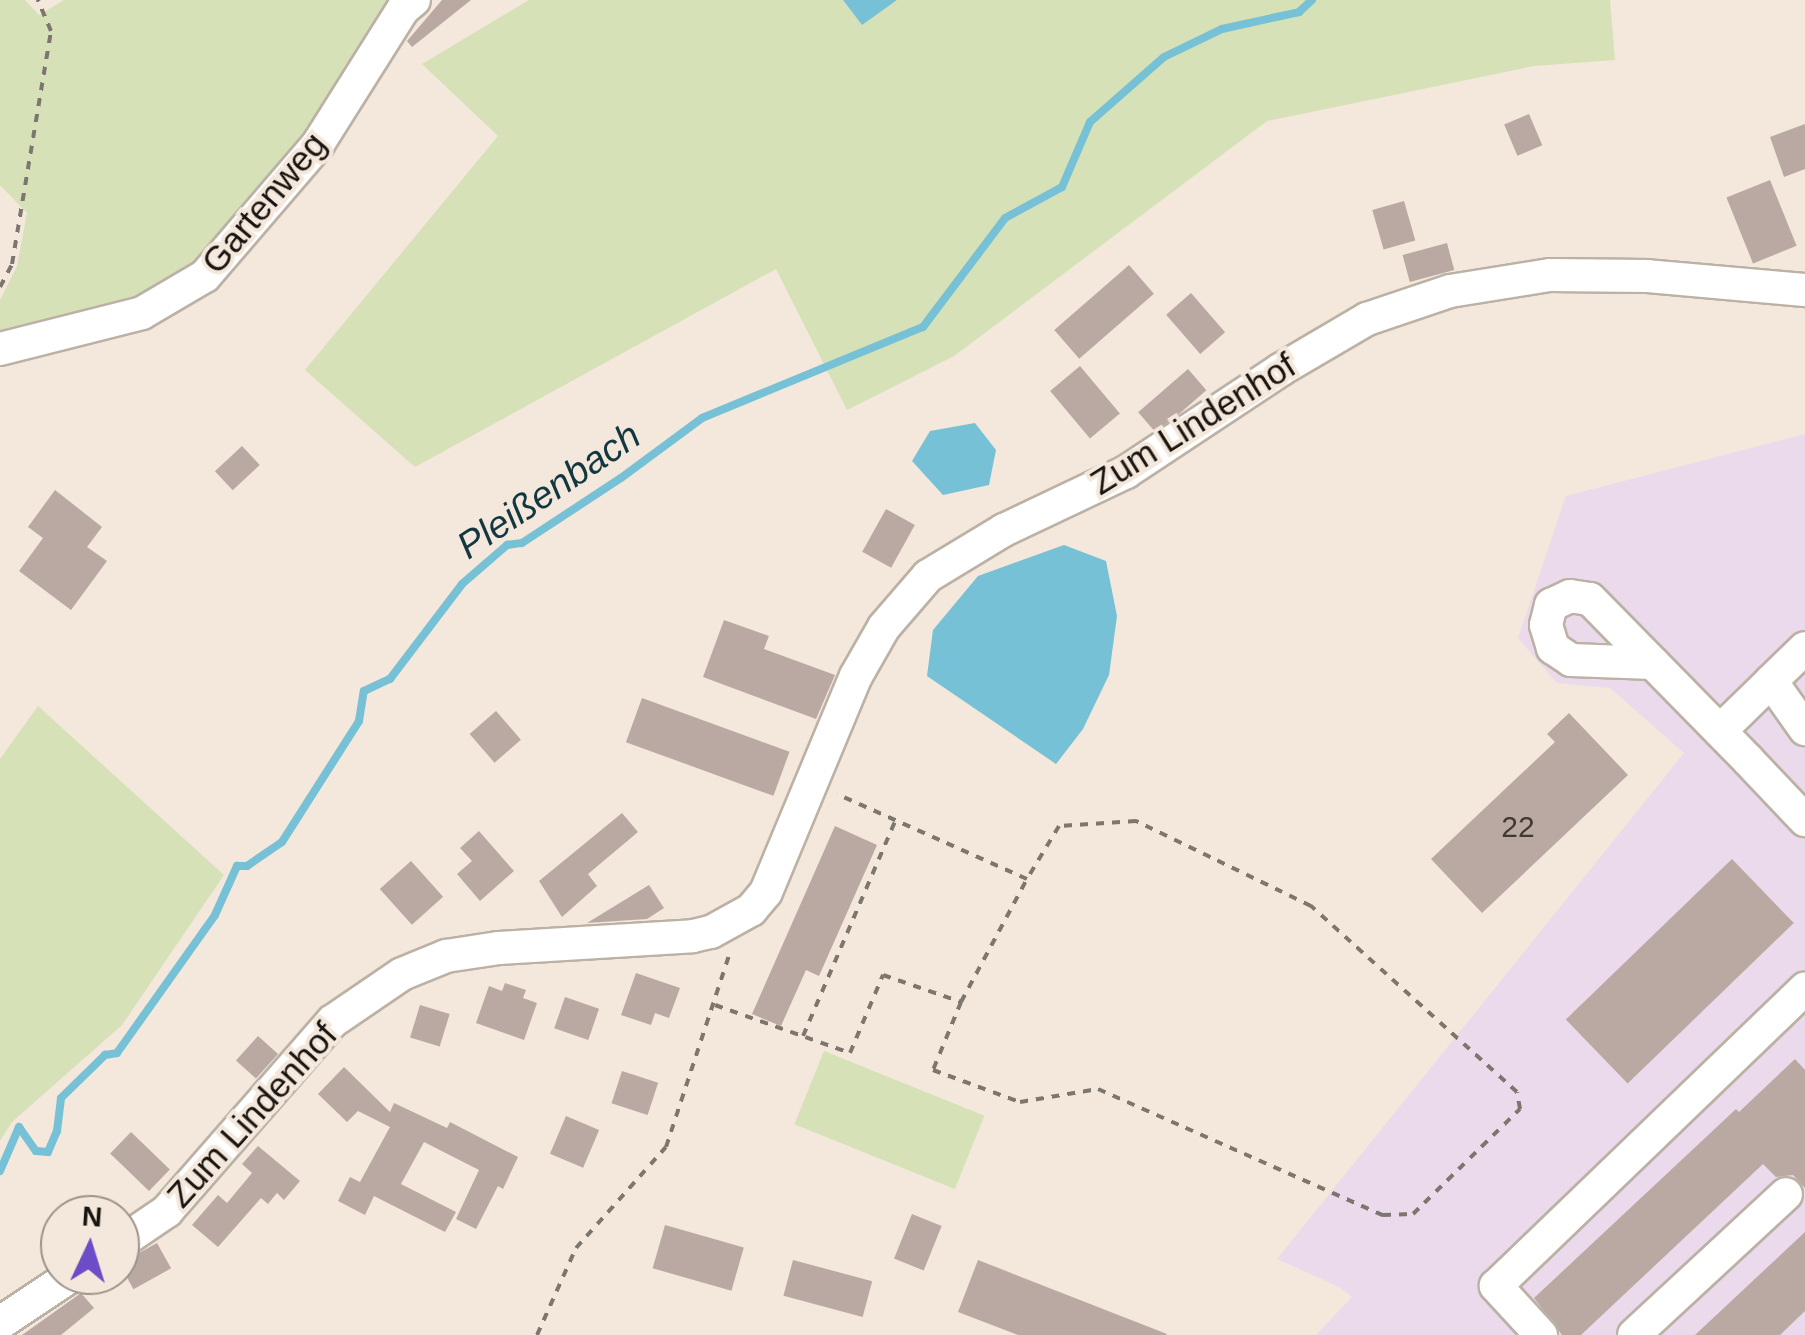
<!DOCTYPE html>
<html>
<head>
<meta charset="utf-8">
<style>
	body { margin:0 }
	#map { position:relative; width:1805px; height:1335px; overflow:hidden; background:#f3e8db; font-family:Arial,sans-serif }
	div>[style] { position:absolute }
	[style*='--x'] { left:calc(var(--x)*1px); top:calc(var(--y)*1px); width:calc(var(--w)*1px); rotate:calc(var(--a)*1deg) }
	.industrial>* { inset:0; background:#ebdaec }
	.green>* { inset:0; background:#d6e1b7; transform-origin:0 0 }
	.water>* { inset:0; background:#76c1d6 }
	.stream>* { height:8px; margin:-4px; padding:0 4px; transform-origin:4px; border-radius:4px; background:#76c1d6 }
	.building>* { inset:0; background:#baa9a3; transform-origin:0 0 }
	.path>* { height:4px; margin-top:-2px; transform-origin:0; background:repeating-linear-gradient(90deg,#7d766e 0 8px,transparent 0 16px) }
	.roads { filter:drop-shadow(2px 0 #bcb1a5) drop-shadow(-2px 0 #bcb1a5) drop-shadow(0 2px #bcb1a5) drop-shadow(0 -2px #bcb1a5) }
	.minor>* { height:32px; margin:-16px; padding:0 16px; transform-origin:16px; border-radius:16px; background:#fff }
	span { translate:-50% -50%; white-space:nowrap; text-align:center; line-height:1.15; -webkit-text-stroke:8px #f3e8db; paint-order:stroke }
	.number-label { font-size:30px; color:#403935 }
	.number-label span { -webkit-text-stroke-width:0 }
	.street-label { font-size:35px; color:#181410 }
	.water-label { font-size:38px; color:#123740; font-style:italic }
	.north { position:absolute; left:40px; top:1195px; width:100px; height:100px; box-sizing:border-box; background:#f3e8db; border:2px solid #9b938a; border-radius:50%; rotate:4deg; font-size:28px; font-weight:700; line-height:40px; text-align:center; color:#181410 }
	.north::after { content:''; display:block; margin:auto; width:35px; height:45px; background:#6c4dc7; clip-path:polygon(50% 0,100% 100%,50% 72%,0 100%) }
</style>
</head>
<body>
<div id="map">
	<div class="industrial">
		<i style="clip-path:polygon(1805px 434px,1805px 1335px,1316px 1335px,1352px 1297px,1339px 1287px,1277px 1259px,1684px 753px,1610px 688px,1557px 683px,1518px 638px,1566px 496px)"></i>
	</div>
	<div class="green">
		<i style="clip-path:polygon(0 0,25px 0,39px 15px,64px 0,385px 0,391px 6px,313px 138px,197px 274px,136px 309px,0 342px,0 300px,17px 266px,27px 213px,0 185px)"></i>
		<i style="clip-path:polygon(529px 0,843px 0,862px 24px,897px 0,1610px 0,1615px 60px,1534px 66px,1267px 121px,954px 356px,847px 410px,776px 269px,415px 467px,305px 370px,498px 136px,422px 64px)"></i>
		<i style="clip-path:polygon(38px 706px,224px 875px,122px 1025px,12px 1122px,0 1141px,0 759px)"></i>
		<i style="left:824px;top:1051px;width:173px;height:79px;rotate:22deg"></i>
	</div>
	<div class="water">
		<i style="clip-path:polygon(843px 0,897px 0,862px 25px)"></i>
		<i style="clip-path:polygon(975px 423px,996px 450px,989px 485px,943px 495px,912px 461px,930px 431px)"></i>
		<i style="clip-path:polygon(1064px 545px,1106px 561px,1117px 616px,1109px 675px,1083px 729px,1056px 764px,927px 676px,933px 630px,978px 576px)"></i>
	</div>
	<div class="stream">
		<i style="--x:0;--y:1171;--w:48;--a:-66.6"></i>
		<i style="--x:19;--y:1127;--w:29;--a:55"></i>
		<i style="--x:36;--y:1151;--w:12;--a:5"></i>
		<i style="--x:48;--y:1152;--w:23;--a:-67"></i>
		<i style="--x:57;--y:1131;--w:33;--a:-83"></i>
		<i style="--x:61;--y:1098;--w:62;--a:-44.3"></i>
		<i style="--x:105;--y:1055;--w:12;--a:-9"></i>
		<i style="--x:117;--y:1053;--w:169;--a:-54.6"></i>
		<i style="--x:215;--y:915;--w:54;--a:-65.8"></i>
		<i style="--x:237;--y:866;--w:10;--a:0"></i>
		<i style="--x:247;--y:866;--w:42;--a:-34.4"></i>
		<i style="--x:282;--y:842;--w:143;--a:-57.5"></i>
		<i style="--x:359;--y:721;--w:30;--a:-81"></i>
		<i style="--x:364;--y:691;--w:29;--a:-25"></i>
		<i style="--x:390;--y:679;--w:119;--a:-52.8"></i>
		<i style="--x:462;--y:584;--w:60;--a:-40.9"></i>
		<i style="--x:507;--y:545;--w:15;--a:-8"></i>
		<i style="--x:522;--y:543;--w:118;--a:-33.3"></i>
		<i style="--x:621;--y:478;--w:101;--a:-36.5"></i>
		<i style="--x:702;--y:418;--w:239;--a:-22.4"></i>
		<i style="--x:923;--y:327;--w:136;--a:-53"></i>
		<i style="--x:1005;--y:218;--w:65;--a:-28.5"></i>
		<i style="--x:1062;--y:187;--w:71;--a:-66.7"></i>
		<i style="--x:1090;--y:122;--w:98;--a:-41.3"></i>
		<i style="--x:1164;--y:57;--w:64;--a:-25.8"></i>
		<i style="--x:1222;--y:29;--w:79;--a:-12.4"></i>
		<i style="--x:1299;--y:12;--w:18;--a:-43"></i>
	</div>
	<div class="building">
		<i style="clip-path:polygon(442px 0,471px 0,412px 47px,407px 41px)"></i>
		<i style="left:1529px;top:114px;width:34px;height:27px;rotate:67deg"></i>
		<i style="clip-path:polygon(1805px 124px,1805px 169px,1784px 177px,1770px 137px)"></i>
		<i style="left:1770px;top:180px;width:71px;height:47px;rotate:68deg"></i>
		<i style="left:1404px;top:201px;width:41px;height:33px;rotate:74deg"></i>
		<i style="left:1447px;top:243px;width:28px;height:46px;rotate:75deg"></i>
		<i style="left:1129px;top:265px;width:38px;height:99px;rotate:49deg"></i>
		<i style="left:1191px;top:293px;width:52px;height:33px;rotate:49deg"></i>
		<i style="left:1080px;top:366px;width:62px;height:39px;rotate:50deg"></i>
		<i style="left:1188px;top:369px;width:28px;height:66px;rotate:49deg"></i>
		<i style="left:242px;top:446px;width:26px;height:37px;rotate:47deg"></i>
		<i style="clip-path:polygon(55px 490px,102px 527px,87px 547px,107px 561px,71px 610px,19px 571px,43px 538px,28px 527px)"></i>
		<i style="left:886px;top:509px;width:33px;height:49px;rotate:29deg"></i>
		<i style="clip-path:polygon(724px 620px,769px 636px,764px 649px,835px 675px,816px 719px,703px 677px)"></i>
		<i style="left:642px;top:698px;width:157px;height:47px;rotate:20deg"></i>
		<i style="left:496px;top:711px;width:38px;height:35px;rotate:49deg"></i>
		<i style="clip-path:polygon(1569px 713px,1628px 775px,1482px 913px,1431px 859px,1555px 742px,1547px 734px)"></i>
		<i style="clip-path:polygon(622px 813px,638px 832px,588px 874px,597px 886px,562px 917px,539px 881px)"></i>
		<i style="clip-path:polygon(835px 826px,877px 845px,819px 976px,806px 970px,781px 1026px,752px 1014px)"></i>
		<i style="clip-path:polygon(479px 831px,514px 871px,480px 901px,457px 874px,472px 861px,460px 848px)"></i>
		<i style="left:1732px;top:859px;width:89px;height:231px;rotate:46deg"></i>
		<i style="left:411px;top:861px;width:48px;height:42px;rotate:48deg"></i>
		<i style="clip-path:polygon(649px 885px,664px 908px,647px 919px,587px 923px)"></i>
		<i style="clip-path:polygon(636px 973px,680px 988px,669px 1018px,655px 1013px,651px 1025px,621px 1015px)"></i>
		<i style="clip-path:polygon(505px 983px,526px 990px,523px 998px,537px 1003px,524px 1040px,476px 1023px,489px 986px,502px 991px)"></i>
		<i style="left:565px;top:997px;width:36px;height:33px;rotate:19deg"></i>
		<i style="left:420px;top:1005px;width:31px;height:34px;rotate:17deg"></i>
		<i style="left:258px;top:1036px;width:27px;height:33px;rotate:42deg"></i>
		<i style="clip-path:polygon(1795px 1059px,1805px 1070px,1805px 1188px,1793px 1175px,1776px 1177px,1763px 1164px,1581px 1335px,1562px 1335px,1534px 1298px,1736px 1109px,1739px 1112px)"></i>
		<i style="clip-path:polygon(344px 1067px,390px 1112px,394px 1103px,447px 1128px,450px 1122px,518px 1157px,503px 1189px,498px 1186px,476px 1229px,456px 1219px,479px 1170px,424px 1142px,401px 1184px,456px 1212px,445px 1232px,374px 1196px,365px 1215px,338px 1201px,350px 1177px,360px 1182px,390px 1127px,358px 1111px,347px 1122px,318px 1094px)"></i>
		<i style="left:622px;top:1071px;width:38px;height:34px;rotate:18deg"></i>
		<i style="left:566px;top:1116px;width:36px;height:41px;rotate:23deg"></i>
		<i style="left:131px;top:1132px;width:54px;height:30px;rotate:44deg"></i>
		<i style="clip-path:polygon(258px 1146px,300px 1181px,284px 1200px,277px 1193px,268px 1204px,261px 1198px,218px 1247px,192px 1225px,218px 1195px,227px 1203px,252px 1173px,242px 1164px)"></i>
		<i style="left:912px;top:1214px;width:32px;height:48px;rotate:22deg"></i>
		<i style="left:665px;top:1225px;width:82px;height:45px;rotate:16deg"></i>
		<i style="clip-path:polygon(1805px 1232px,1805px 1311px,1780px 1335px,1695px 1335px)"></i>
		<i style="left:157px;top:1243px;width:29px;height:43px;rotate:61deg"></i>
		<i style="left:793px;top:1260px;width:82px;height:37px;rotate:15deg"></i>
		<i style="clip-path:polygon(978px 1260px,1167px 1334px,1166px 1335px,1018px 1335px,958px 1312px)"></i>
		<i style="clip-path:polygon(81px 1293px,94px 1308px,61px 1335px,22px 1335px)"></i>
	</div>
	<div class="path">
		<i style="--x:0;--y:287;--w:26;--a:-62"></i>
		<i style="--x:12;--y:264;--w:236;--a:-80.5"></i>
		<i style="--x:51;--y:31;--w:34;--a:-113"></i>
		<i style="--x:961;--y:1002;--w:140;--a:-61.8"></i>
		<i style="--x:715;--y:1005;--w:143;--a:19.6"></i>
		<i style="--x:850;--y:1053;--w:85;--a:-67.1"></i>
		<i style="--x:883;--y:975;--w:83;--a:19.1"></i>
		<i style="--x:961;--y:1002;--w:74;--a:112.4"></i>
		<i style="--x:933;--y:1070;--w:93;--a:20.2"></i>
		<i style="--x:1020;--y:1102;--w:79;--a:-9.5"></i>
		<i style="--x:1098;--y:1089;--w:312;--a:23.9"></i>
		<i style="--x:1383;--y:1215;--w:30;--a:-2"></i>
		<i style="--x:1413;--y:1214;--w:150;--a:-44.5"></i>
		<i style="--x:1520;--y:1109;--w:17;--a:-100"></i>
		<i style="--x:1517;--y:1092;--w:278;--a:-137.9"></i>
		<i style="--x:1311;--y:906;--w:195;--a:-154.1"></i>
		<i style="--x:1136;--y:821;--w:77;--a:176.3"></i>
		<i style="--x:1059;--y:826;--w:62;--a:121.1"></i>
		<i style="--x:1027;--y:879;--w:208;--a:-155.9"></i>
		<i style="--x:803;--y:1036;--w:234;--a:-66.8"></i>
		<i style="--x:537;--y:1335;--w:95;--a:-65.9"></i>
		<i style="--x:576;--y:1248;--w:135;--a:-48.3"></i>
		<i style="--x:666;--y:1147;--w:205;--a:-71.8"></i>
	</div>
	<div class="roads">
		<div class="minor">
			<i style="--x:0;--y:349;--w:146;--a:-14.2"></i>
			<i style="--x:142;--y:313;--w:73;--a:-30.4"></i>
			<i style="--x:205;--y:276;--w:174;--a:-49.4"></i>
			<i style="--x:318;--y:144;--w:160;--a:-57.8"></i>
			<i style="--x:403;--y:9;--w:14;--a:-39"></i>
			<i style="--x:1653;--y:663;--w:82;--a:-177.9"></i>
			<i style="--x:1571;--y:660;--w:22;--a:-146"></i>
			<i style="--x:1553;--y:648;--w:24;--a:-107"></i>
			<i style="--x:1546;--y:625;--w:21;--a:-76"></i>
			<i style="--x:1551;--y:605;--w:21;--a:-25"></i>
			<i style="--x:1570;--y:596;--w:20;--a:9"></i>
			<i style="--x:1590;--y:599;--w:226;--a:45.5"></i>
			<i style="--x:1748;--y:760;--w:83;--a:46.5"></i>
			<i style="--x:1771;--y:681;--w:47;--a:-44.1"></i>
			<i style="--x:1720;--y:731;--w:71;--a:-44.4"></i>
			<i style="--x:1771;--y:681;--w:59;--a:54.7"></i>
			<i style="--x:120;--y:1243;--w:57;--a:-34.2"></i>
			<i style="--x:167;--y:1211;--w:252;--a:-48.9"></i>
			<i style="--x:333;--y:1021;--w:83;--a:-34.3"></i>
			<i style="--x:402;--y:974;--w:48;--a:-22.2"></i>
			<i style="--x:446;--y:956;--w:54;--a:-8.6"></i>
			<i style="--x:499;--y:948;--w:194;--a:-3.5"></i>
			<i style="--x:693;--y:936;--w:18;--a:-13"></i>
			<i style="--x:711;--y:932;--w:46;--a:-28.8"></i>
			<i style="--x:751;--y:910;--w:23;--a:-50"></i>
			<i style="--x:766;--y:892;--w:234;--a:-67.4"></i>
			<i style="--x:856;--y:676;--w:56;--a:-60.3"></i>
			<i style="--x:884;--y:627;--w:67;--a:-49.2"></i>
			<i style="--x:928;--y:576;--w:89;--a:-31.2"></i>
			<i style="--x:1004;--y:530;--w:135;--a:-25.4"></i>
			<i style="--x:1126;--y:472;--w:185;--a:-33.5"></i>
			<i style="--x:1280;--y:370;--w:101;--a:-30.4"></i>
			<i style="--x:1367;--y:319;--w:88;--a:-18.6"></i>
			<i style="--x:1450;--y:291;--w:101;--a:-9.1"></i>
			<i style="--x:1550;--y:275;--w:97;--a:0.6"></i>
			<i style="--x:1647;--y:276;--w:159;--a:5.1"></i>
			<i style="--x:0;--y:1323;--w:87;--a:-33.7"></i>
			<i style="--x:1541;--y:1335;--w:67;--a:-132.6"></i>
			<i style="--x:1496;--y:1286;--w:429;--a:-43.9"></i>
			<i style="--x:1634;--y:1335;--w:207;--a:-42.8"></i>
		</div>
	</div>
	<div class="number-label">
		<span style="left:1518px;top:827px">22</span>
	</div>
	<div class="street-label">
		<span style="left:264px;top:203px;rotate:-50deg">Gartenweg</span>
		<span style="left:1193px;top:424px;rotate:-32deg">Zum Lindenhof</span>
		<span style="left:252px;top:1115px;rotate:-48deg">Zum Lindenhof</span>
	</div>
	<div class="water-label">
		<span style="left:549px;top:491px;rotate:-34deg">Pleißenbach</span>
	</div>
	<div class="north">N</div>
</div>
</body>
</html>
